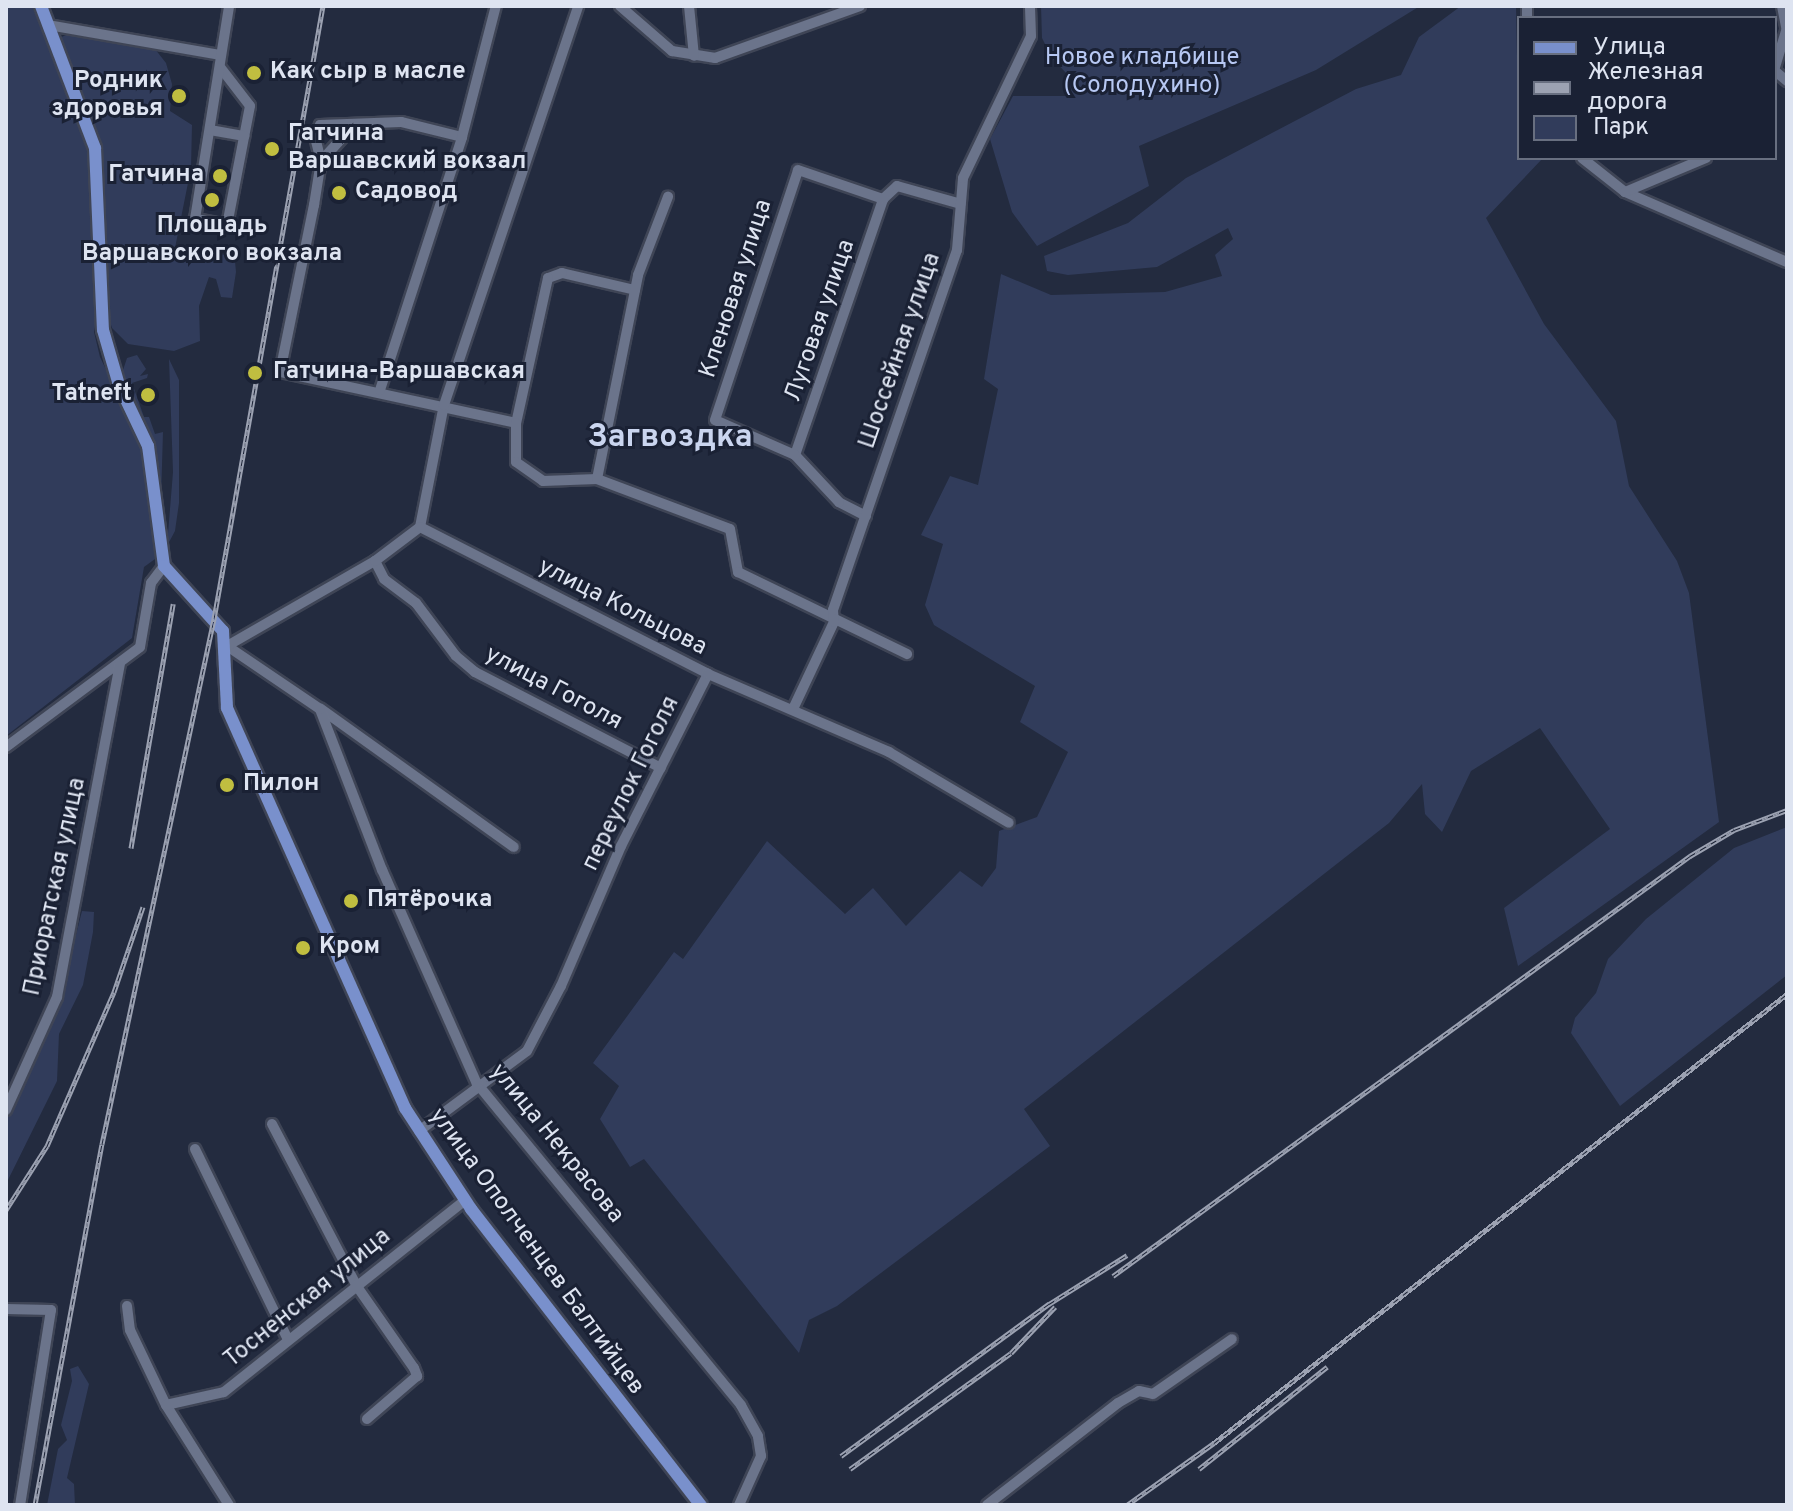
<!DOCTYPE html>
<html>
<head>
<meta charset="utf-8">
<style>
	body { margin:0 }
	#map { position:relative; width:1793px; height:1511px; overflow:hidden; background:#232b3f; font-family:Overpass,sans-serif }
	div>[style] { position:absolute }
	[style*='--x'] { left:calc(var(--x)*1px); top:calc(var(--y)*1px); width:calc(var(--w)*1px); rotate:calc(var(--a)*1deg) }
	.green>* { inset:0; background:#313c5b }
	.roads { filter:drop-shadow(2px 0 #3f4556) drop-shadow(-2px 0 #3f4556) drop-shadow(0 2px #3f4556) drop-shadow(0 -2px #3f4556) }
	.minor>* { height:10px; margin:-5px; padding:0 5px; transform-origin:5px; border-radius:5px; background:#6b748b }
	.major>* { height:12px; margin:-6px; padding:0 6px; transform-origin:6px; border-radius:6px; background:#7990cc }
	.rail>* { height:5px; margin-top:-2.5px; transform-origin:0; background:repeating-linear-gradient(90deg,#1a2134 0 6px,#9ca2b2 0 12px); box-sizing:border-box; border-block:2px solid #9ca2b2 }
	.dots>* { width:22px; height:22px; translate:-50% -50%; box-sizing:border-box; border:4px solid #1a2134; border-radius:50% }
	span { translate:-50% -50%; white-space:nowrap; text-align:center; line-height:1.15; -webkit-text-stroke:6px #1a2134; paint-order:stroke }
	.park-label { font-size:24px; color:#b7c8f3 }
	.poi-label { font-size:24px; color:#dee4f1; font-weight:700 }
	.left { translate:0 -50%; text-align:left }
	.right { translate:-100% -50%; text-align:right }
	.street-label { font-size:24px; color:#dee4f1 }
	.district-label { font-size:32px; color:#cad5ef; font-weight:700 }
	.frame { position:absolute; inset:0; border:8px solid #dee4f1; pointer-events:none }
	.legend { position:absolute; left:1517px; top:16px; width:260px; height:144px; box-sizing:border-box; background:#1a2134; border:2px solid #686f80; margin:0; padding:10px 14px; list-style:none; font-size:24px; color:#dee4f1 }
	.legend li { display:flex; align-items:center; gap:16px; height:40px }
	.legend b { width:40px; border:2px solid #686f80 }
</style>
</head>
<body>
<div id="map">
	<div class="green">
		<i style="clip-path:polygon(6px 6px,32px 6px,90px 145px,99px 303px,94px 332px,100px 357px,145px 451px,155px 559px,144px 567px,132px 638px,6px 736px)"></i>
		<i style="clip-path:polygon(1041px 6px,1420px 6px,1316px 70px,1139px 146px,1149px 186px,1037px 246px,1012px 212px,990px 139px,1013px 96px,1067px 96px,1074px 75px,1067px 74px,1052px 58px,1042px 38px)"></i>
		<i style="clip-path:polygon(1461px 6px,1516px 6px,1519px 158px,1543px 158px,1486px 218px,1544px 324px,1616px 421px,1629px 486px,1677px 561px,1689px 593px,1719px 822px,1518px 966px,1504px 908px,1610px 829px,1540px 728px,1471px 771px,1442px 832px,1425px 814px,1422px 784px,1389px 823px,1024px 1109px,1050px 1146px,837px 1306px,809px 1320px,799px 1353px,644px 1159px,630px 1167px,600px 1119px,619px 1086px,593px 1063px,674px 952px,683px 959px,767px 841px,845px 914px,873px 888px,906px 926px,960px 871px,982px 887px,996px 868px,999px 831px,1037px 817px,1068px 752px,1020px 722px,1035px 686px,934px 625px,925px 605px,943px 544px,921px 535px,950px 476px,978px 485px,998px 389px,984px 379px,1001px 274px,1051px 295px,1165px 292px,1222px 276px,1215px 255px,1233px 239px,1228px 228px,1157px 267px,1068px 275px,1047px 271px,1044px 256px,1128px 223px,1186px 178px,1356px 89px,1401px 75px,1419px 37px)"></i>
		<i style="clip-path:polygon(71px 33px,155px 49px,166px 63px,172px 84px,170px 111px,192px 125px,191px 168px,175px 248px,226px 255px,235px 261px,236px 272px,232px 298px,221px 297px,216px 279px,209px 277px,199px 306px,200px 341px,174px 351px,128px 344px,112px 328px,106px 309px,102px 183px,59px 38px)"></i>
		<i style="clip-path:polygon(137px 355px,146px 369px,140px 376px,148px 374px,147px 378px,132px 383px,144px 417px,149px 417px,155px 434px,163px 432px,161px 499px,156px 457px,122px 373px,127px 358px)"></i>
		<i style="clip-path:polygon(169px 359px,179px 380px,179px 503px,175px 531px,167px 546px,173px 472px)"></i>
		<i style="clip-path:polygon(1787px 827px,1787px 975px,1620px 1106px,1571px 1033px,1575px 1018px,1596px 993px,1608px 959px,1646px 919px,1734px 848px)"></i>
		<i style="clip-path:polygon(82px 911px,94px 912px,93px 932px,83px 985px,59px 1034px,57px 1081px,6px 1184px,6px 1121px,60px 998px)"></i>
		<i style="clip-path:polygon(78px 1366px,89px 1384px,67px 1478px,74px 1484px,75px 1505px,47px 1505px,58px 1449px,67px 1440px,61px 1425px,72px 1381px,70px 1369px)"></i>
	</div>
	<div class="roads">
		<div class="minor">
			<i style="--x:620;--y:6;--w:69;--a:40.9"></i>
			<i style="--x:672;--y:51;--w:44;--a:9.2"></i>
			<i style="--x:715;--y:58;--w:154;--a:-19.7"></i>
			<i style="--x:689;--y:6;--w:50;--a:84.3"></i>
			<i style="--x:1527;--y:6;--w:12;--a:90"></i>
			<i style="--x:1782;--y:6;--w:25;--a:79"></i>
			<i style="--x:48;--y:25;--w:175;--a:9.9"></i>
			<i style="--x:220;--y:67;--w:49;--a:52.4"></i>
			<i style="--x:250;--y:106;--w:121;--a:100.9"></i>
			<i style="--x:227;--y:225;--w:33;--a:-169"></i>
			<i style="--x:195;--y:219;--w:216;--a:-80.9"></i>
			<i style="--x:1775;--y:67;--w:38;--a:-73"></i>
			<i style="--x:1775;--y:71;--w:16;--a:40"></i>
			<i style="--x:210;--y:130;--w:35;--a:10"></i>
			<i style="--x:462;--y:137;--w:63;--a:-166.2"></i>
			<i style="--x:401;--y:122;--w:81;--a:177.9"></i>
			<i style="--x:320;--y:125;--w:13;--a:113"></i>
			<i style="--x:315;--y:137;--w:25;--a:76"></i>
			<i style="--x:321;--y:161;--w:45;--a:99"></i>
			<i style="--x:314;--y:205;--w:170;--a:101.5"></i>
			<i style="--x:280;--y:372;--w:241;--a:12.2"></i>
			<i style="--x:1582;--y:158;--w:55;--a:38.3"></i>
			<i style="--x:1625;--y:192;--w:176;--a:23.4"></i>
			<i style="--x:321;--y:161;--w:50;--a:-47.4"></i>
			<i style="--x:1625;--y:192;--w:88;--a:-22.8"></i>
			<i style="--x:635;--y:290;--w:75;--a:-166.9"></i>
			<i style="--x:562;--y:273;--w:15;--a:160"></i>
			<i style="--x:548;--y:278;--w:148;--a:102.4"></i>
			<i style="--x:516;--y:423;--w:39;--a:90"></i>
			<i style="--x:516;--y:462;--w:33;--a:35"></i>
			<i style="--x:543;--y:481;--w:54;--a:-2.1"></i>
			<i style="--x:597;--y:479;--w:142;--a:20.6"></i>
			<i style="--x:730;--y:529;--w:44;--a:79.5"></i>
			<i style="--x:738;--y:572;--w:188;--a:25.9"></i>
			<i style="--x:380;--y:390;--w:266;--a:-72"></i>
			<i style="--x:462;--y:137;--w:135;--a:-75.5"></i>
			<i style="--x:795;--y:455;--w:271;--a:-71"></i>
			<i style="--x:883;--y:199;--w:19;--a:-43"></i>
			<i style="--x:897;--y:186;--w:66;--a:15.7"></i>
			<i style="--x:597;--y:479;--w:208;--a:-78.6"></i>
			<i style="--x:638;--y:275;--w:84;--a:-69"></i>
			<i style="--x:866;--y:516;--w:30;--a:-153"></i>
			<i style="--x:839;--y:502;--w:64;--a:-133.1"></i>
			<i style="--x:795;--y:455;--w:87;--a:-156.4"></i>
			<i style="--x:715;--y:420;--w:263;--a:-71.6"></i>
			<i style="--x:798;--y:170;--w:90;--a:18.8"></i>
			<i style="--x:420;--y:527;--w:124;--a:-78.9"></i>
			<i style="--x:444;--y:405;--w:421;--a:-71.4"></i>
			<i style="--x:375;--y:561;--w:20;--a:63"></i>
			<i style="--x:384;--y:579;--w:40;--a:37"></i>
			<i style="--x:416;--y:603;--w:66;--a:53"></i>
			<i style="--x:456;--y:656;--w:25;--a:40"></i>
			<i style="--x:475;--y:672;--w:209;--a:27.3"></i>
			<i style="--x:321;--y:709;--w:237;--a:35.6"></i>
			<i style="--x:793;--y:709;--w:96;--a:-64.8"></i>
			<i style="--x:834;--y:622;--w:12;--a:-95"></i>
			<i style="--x:833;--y:610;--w:381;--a:-71"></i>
			<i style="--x:957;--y:250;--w:72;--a:-85.2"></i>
			<i style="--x:963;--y:178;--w:157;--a:-64.4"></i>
			<i style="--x:1031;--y:36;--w:30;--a:-92"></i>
			<i style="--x:6;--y:747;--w:167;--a:-36.7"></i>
			<i style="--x:140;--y:647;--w:65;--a:-80.2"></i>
			<i style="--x:151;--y:583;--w:21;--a:-53"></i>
			<i style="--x:6;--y:1110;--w:124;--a:-65.7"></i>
			<i style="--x:57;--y:997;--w:339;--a:-79.3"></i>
			<i style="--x:272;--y:1124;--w:182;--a:62.4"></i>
			<i style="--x:356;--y:1285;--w:101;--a:55.1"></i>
			<i style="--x:414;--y:1368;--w:9;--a:69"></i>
			<i style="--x:417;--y:1376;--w:66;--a:139.3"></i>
			<i style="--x:419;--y:1131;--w:134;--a:-36.5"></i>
			<i style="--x:527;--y:1051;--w:73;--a:-62.4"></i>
			<i style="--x:561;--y:986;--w:152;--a:-66.8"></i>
			<i style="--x:621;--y:846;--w:193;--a:-63.2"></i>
			<i style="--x:195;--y:1149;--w:212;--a:64"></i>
			<i style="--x:127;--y:1306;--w:24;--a:83"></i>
			<i style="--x:130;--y:1330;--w:83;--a:64.4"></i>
			<i style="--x:166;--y:1405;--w:118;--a:57.8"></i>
			<i style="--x:6;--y:1309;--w:45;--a:1.3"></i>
			<i style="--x:51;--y:1310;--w:197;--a:99"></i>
			<i style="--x:166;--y:1405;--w:59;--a:-12.6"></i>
			<i style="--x:224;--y:1392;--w:308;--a:-38.5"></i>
			<i style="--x:739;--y:1505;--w:54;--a:-65.8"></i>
			<i style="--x:761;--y:1456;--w:20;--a:-99"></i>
			<i style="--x:758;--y:1436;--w:35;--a:-119"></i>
			<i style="--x:741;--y:1405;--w:416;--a:-129.4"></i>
			<i style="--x:477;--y:1084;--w:234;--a:-113.9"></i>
			<i style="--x:382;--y:870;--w:173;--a:-111.1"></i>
			<i style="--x:320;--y:709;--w:112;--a:-145.9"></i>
			<i style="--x:227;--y:646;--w:171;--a:-29.9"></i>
			<i style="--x:375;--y:561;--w:56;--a:-37.1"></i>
			<i style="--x:420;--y:527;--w:323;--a:27"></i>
			<i style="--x:708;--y:674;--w:197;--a:23.3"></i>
			<i style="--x:889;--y:752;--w:139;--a:30.6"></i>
			<i style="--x:987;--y:1505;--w:166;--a:-37.9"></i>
			<i style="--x:1118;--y:1403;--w:24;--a:-30"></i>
			<i style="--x:1139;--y:1391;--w:14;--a:12"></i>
			<i style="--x:1153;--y:1394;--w:96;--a:-34.8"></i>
		</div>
		<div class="major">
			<i style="--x:41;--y:6;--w:152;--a:69.2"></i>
			<i style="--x:95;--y:148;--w:182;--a:87.5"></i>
			<i style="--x:103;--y:330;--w:57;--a:73.8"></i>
			<i style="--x:119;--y:385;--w:68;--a:64.6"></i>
			<i style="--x:148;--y:446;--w:121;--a:82.4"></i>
			<i style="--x:164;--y:566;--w:88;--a:47.8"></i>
			<i style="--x:223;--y:631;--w:77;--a:87"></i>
			<i style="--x:227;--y:708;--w:438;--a:66"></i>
			<i style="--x:405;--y:1108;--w:121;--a:56.8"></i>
			<i style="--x:471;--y:1209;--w:375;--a:52.2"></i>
		</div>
	</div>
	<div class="rail">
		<i style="--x:131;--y:848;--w:248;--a:-80.2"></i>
		<i style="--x:6;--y:1210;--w:76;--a:-57.4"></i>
		<i style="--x:47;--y:1146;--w:168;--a:-66.5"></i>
		<i style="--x:114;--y:992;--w:90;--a:-71.2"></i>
		<i style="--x:1113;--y:1276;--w:714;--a:-36.05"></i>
		<i style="--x:1690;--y:856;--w:51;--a:-30.6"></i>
		<i style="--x:1734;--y:830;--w:57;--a:-20.7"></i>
		<i style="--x:841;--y:1456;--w:258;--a:-36.2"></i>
		<i style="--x:1049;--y:1304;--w:92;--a:-32.1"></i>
		<i style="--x:850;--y:1469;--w:198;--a:-35.8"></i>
		<i style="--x:1011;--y:1353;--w:64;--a:-46.3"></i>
		<i style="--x:1199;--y:1469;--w:164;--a:-38.6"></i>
		<i style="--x:35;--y:1505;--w:367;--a:-79.5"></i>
		<i style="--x:102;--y:1144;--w:537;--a:-77.96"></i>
		<i style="--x:214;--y:619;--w:623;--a:-79.92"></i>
		<i style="--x:1127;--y:1505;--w:107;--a:-35.5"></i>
		<i style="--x:1214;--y:1443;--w:728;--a:-38.08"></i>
	</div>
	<div class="dots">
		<i style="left:254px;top:73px;background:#c0be40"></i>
		<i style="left:179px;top:96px;background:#c0be40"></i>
		<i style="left:272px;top:149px;background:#c0be40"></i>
		<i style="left:220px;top:176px;background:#c0be40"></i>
		<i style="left:339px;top:193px;background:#c0be40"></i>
		<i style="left:212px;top:200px;background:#c0be40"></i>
		<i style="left:255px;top:373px;background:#c0be40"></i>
		<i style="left:148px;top:395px;background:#c0be40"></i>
		<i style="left:227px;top:785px;background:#c0be40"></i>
		<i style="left:351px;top:901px;background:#c0be40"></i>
		<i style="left:303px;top:948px;background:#c0be40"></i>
	</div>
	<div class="park-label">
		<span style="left:1142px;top:73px">Новое кладбище<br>(Солодухино)</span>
	</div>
	<div class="poi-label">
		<span class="left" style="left:270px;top:73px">Как сыр в масле</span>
		<span class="right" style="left:163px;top:96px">Родник<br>здоровья</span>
		<span class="left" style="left:288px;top:149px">Гатчина<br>Варшавский вокзал</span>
		<span class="right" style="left:204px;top:176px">Гатчина</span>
		<span class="left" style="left:355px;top:193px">Садовод</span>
		<span style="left:212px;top:241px">Площадь<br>Варшавского вокзала</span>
		<span class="left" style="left:273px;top:373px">Гатчина-Варшавская</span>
		<span class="right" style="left:132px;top:395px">Tatneft</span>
		<span class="left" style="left:243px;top:785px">Пилон</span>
		<span class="left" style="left:367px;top:901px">Пятёрочка</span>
		<span class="left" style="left:319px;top:948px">Кром</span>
	</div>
	<div class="street-label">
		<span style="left:737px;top:289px;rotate:-72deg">Кленовая улица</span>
		<span style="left:821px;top:321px;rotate:-71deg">Луговая улица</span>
		<span style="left:901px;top:351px;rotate:-71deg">Шоссейная улица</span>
		<span style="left:622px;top:608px;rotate:27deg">улица Кольцова</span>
		<span style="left:553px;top:689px;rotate:28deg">улица Гоголя</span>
		<span style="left:632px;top:784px;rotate:-64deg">переулок Гоголя</span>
		<span style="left:56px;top:887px;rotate:-78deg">Приоратская улица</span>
		<span style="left:556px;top:1144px;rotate:51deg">улица Некрасова</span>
		<span style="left:536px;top:1252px;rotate:54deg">улица Ополченцев Балтийцев</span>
		<span style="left:308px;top:1299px;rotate:-39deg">Тосненская улица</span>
	</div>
	<div class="district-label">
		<span style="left:670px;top:438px">Загвоздка</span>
	</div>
	<div class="frame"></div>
	<ul class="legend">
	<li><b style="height:10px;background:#7990cc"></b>Улица</li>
	<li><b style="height:10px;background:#9ca2b2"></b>Железная дорога</li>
	<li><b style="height:22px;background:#313c5b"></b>Парк</li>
	</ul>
</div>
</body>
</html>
